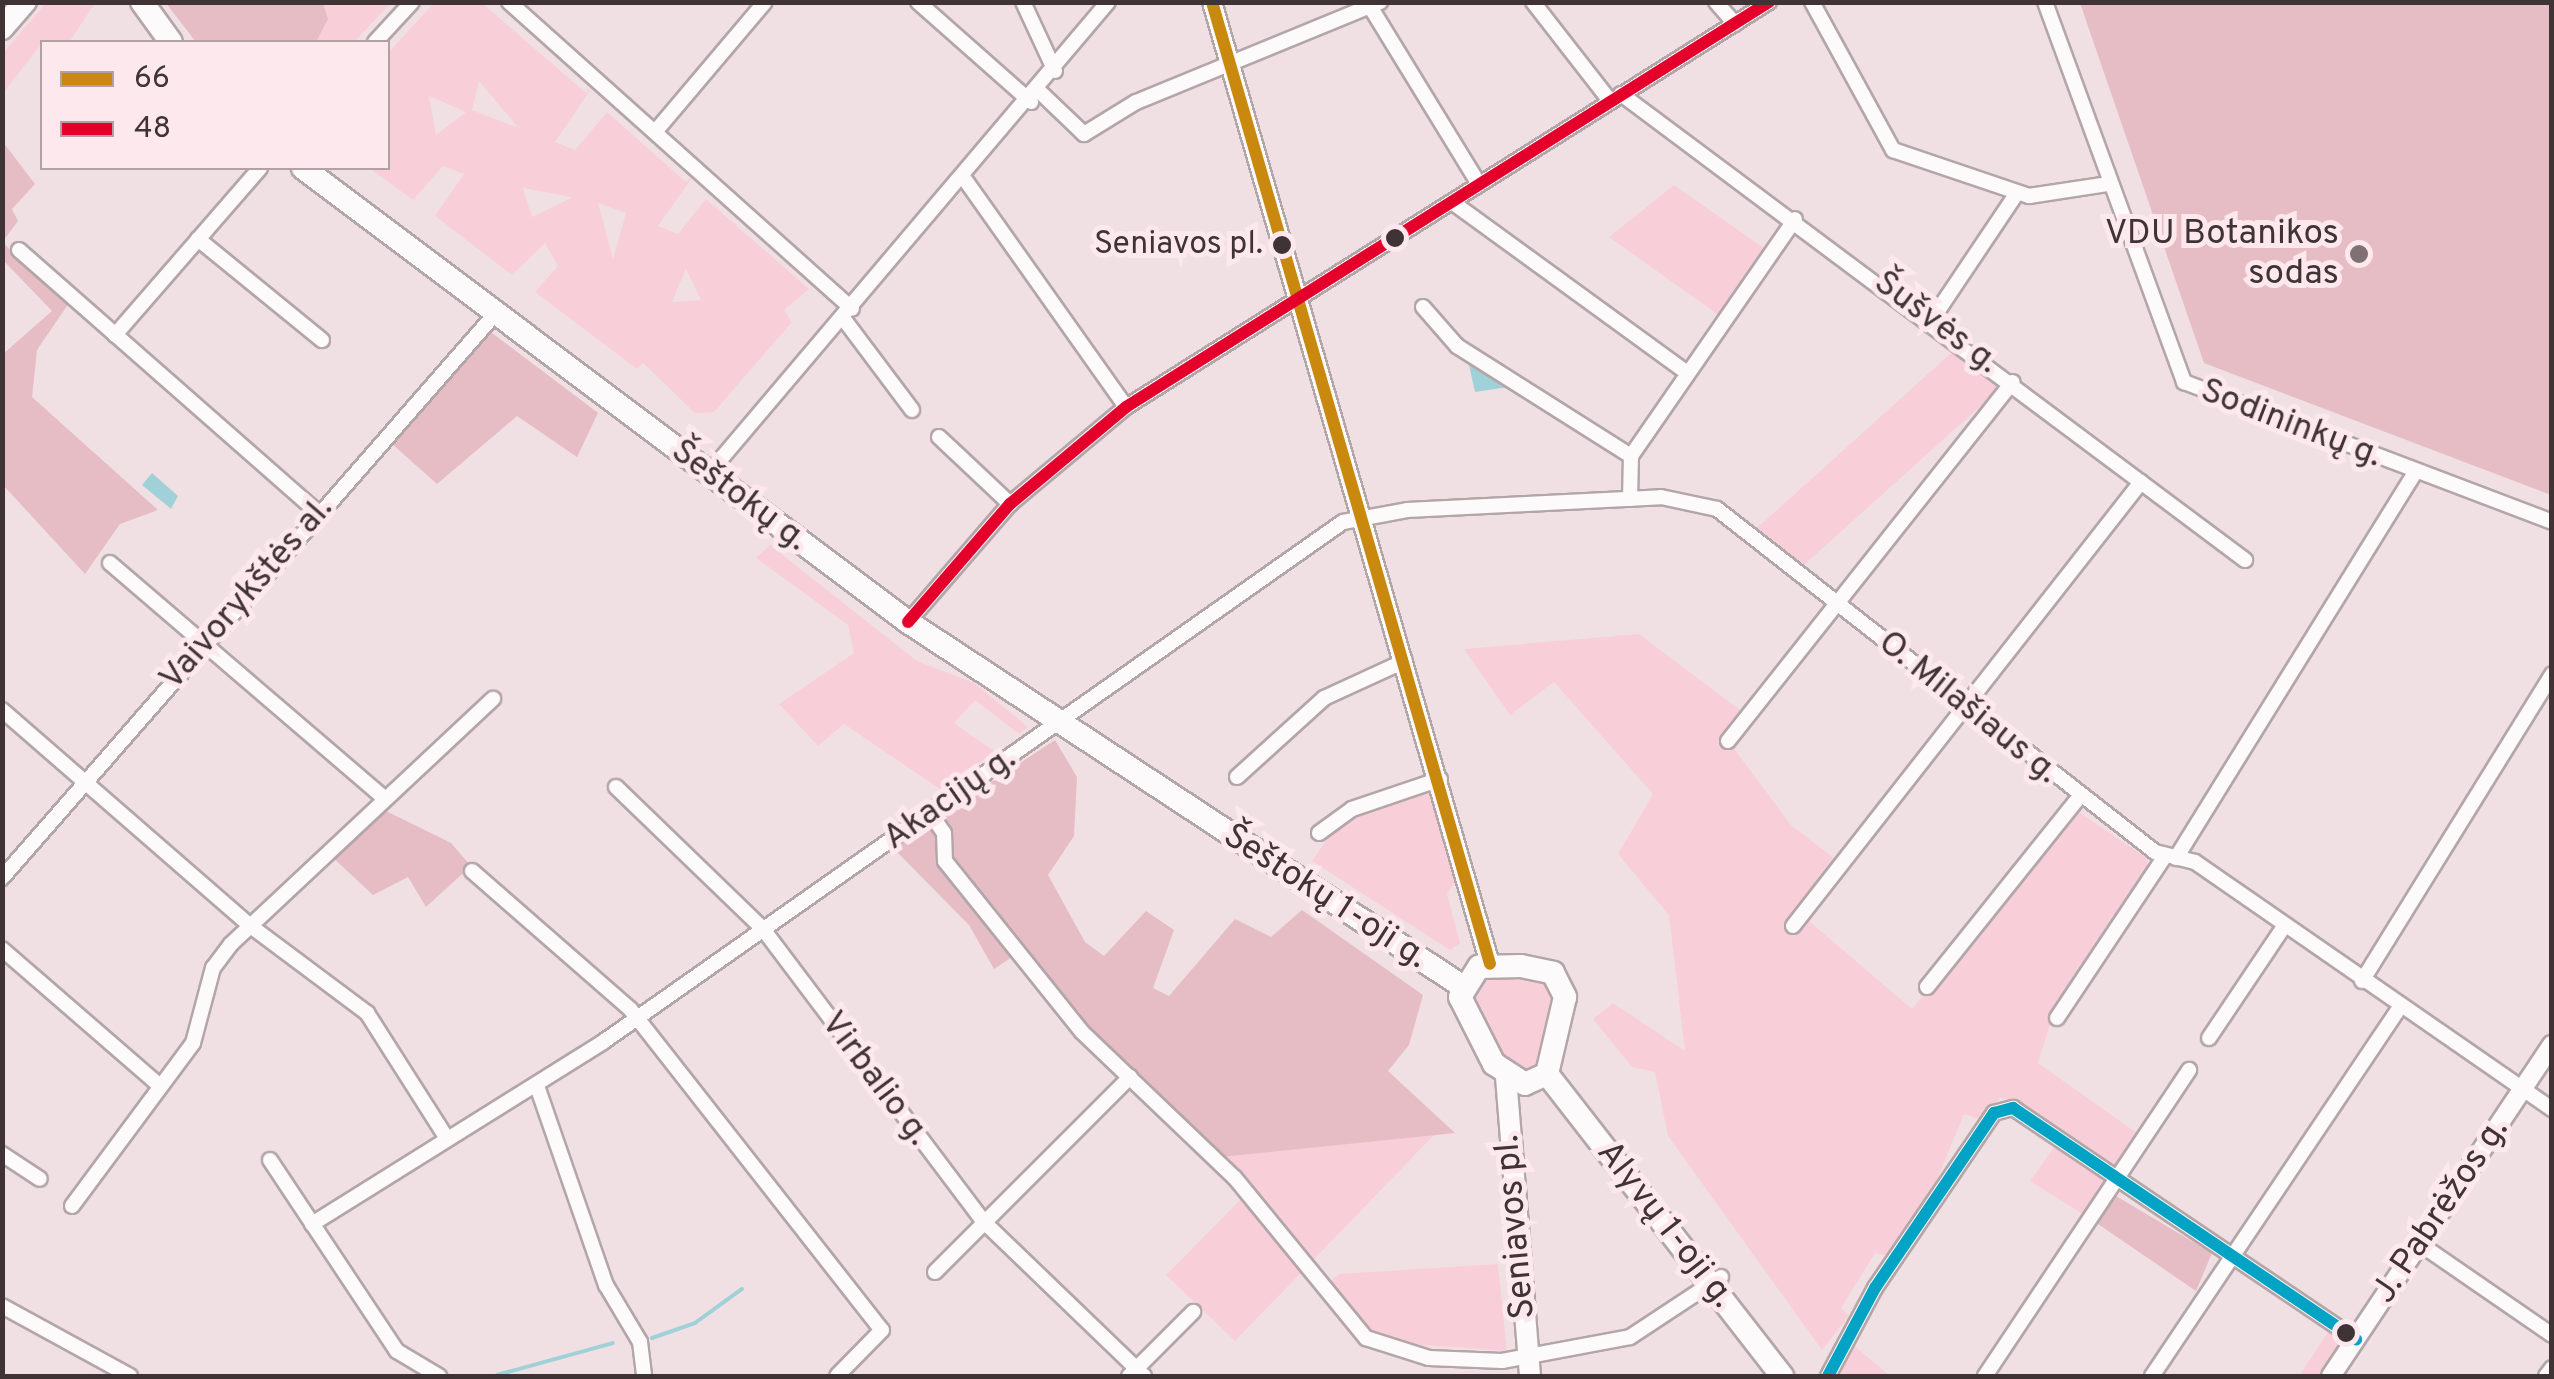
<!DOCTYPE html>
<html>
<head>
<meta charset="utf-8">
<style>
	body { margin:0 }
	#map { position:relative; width:2554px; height:1379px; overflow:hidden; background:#f1e0e3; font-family:Overpass,sans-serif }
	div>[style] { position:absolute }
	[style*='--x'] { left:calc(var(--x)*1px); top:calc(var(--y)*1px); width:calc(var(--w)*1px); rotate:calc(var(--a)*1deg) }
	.green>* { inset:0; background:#f8cfd8; transform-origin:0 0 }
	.forest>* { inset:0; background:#e6bcc5 }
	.water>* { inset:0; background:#a0d1d8 }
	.stream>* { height:4px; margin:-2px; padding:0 2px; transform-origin:2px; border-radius:2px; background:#a0d1d8 }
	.roads { filter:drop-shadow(2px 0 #b3a6a9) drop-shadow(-2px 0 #b3a6a9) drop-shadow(0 2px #b3a6a9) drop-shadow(0 -2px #b3a6a9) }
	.minor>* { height:14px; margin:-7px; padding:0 7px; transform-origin:7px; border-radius:7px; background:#fdfafb }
	.tertiary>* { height:18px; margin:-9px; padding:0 9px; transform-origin:9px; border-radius:9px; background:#fdfafb }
	.secondary>* { height:20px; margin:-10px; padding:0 10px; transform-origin:10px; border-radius:10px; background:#fdfafb }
	.primary>* { height:22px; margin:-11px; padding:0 11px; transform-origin:11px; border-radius:11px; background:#fdfafb }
	.bus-1>* { height:12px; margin:-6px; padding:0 6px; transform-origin:6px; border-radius:6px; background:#c9890e }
	.bus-2>* { height:12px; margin:-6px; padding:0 6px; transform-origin:6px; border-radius:6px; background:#e4002b }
	.bus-3>* { height:12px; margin:-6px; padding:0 6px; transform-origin:6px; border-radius:6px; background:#03a3c6 }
	.dots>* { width:28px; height:28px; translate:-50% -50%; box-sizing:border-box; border:5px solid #fde9ed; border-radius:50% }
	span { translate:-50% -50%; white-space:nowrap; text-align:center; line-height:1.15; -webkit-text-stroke:10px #fde9ed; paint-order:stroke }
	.bus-label { font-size:32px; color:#403336 }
	.right { translate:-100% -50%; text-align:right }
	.poi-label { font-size:35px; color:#403336 }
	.street-label { font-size:35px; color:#403336 }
	.frame { position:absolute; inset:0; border:5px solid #403336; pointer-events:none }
	.legend { position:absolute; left:40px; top:40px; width:350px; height:130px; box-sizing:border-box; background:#fde9ed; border:2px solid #b1a0a4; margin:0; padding:12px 18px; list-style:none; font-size:30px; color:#403336 }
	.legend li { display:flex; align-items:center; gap:20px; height:50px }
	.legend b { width:50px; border:2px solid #b1a0a4 }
</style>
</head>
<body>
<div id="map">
	<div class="green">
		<i style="clip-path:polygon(46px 3px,95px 3px,70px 41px,43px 42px,3px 93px,3px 53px)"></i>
		<i style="clip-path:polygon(166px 3px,391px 3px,354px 42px,196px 42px)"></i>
		<i style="clip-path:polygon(evenodd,434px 3px,482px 3px,586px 93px,593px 86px,555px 142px,575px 150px,607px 112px,686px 182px,694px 175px,658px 226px,678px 234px,706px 199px,809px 289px,784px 310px,792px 322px,714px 412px,695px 413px,643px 363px,637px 369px,535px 292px,558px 266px,545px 243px,512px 275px,435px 216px,464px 174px,443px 166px,413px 200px,369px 168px,388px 168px,388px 53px,434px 3px,479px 81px,517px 126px,516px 127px,472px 110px,479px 81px,434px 3px,429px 96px,466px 112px,436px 135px,429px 96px,434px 3px,523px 188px,571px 197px,571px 198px,532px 217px,523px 188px,434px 3px,598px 203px,626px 213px,613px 259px,598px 203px,434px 3px,686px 269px,701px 300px,672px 302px,686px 269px)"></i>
		<i style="clip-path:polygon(1674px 185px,1765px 249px,1720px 316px,1609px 237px)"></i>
		<i style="left:1959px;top:346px;width:59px;height:272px;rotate:48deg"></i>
		<i style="clip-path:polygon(770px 545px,917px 661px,974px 683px,1028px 727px,1019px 734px,975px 700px,954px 723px,995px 752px,940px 789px,844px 724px,818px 746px,779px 704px,854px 653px,848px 625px,756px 558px)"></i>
		<i style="clip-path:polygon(1639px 634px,1744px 713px,1735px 750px,1791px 825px,1839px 862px,1796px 910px,1912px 1009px,2074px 809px,2147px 858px,2148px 872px,2052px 1018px,2038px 1063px,2137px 1133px,2113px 1170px,2014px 1100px,2000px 1098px,1982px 1120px,1964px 1114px,1927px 1204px,1892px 1257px,1875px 1253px,1841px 1308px,1849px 1316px,1822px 1350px,1668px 1136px,1655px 1072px,1632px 1067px,1593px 1019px,1613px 1003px,1685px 1051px,1669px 915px,1618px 854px,1653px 794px,1554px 682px,1510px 715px,1464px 649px)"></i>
		<i style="clip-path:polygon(1432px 789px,1457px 879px,1447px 894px,1460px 943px,1450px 950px,1312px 861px,1337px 825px)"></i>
		<i style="clip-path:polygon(1481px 973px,1541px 977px,1557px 991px,1544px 1064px,1517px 1076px,1467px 1008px)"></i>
		<i style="clip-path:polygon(1435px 1134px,1235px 1341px,1166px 1275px,1251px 1189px,1222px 1157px)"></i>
		<i style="clip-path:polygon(2057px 1143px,2106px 1183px,2089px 1218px,2030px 1181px)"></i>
		<i style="clip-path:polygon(1498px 1264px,1507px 1351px,1382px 1342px,1323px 1287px,1339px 1274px)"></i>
		<i style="clip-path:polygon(2331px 1328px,2344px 1347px,2324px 1376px,2299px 1376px)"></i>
		<i style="clip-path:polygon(1845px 1338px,1890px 1376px,1841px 1376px)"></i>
	</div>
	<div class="forest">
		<i style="clip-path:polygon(166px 3px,323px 3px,328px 19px,316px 42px,196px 42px)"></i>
		<i style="clip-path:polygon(2080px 3px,2551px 3px,2551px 495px,2204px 363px)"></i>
		<i style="clip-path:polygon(3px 142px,35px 184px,12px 209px,18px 221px,3px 241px)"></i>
		<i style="clip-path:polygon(2px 242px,69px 303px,37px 350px,32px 397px,158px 510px,120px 524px,85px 574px,3px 485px,3px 354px,52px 311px,3px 260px)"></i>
		<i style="clip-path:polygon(488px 330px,598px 413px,577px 457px,517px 416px,437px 484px,391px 443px)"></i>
		<i style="clip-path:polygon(1055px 740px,1077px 777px,1074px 836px,1048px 875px,1085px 942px,1104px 956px,1146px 911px,1174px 930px,1153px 988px,1169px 996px,1235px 919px,1271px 937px,1302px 910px,1423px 995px,1409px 1045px,1388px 1071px,1455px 1133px,1222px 1157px,1111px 1053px,1023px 950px,994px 969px,969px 925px,892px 847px)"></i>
		<i style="clip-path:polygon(380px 808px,451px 843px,471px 866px,426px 907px,408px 877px,373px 895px,330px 855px)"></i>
		<i style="clip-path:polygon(2116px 1196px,2212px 1253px,2196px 1291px,2098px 1224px)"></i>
	</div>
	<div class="water">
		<i style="clip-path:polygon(1469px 365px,1508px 387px,1475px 392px)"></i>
		<i style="clip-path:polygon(152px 473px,178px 496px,171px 509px,142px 485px)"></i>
	</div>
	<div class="stream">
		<i style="--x:652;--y:1338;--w:46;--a:-19.2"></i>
		<i style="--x:695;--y:1323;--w:58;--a:-35.9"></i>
		<i style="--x:497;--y:1375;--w:120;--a:-15.4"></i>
	</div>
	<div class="roads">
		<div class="minor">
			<i style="--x:509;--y:2;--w:460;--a:41.8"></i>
			<i style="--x:918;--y:2;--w:151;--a:41.5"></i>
			<i style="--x:1023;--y:2;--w:76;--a:65.1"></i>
			<i style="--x:1533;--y:2;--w:125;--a:52.1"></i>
			<i style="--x:1716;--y:2;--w:29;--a:49"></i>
			<i style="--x:1812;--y:2;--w:169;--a:61.3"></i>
			<i style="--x:1893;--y:150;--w:144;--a:18.7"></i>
			<i style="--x:2029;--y:196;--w:79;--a:-8.7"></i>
			<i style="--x:2045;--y:2;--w:405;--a:69.9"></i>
			<i style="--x:2184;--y:382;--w:394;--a:20.8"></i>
			<i style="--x:1368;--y:3;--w:212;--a:58.5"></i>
			<i style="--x:375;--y:42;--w:54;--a:-47.2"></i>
			<i style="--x:1040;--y:92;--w:61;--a:43.7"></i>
			<i style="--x:1084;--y:134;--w:61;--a:-31.6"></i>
			<i style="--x:1136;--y:102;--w:264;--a:-22.3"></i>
			<i style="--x:1621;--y:94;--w:779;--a:36.75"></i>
			<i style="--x:655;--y:132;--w:170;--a:-49.8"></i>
			<i style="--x:966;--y:181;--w:277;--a:54.7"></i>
			<i style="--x:1452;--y:202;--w:289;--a:36"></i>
			<i style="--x:198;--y:239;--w:160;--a:39.2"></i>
			<i style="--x:19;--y:250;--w:397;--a:41.3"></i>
			<i style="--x:1423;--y:307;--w:52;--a:48.9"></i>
			<i style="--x:1457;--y:346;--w:206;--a:32.3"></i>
			<i style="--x:843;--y:318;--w:115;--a:53.1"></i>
			<i style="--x:1933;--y:318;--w:151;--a:-56.1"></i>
			<i style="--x:115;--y:335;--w:221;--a:-49"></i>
			<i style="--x:939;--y:437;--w:98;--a:43.3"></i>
			<i style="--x:709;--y:473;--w:617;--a:-49.73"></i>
			<i style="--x:1630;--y:499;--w:43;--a:-88.7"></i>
			<i style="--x:1631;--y:456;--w:288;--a:-55.3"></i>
			<i style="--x:110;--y:563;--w:360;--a:40.6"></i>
			<i style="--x:908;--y:622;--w:156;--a:-49.2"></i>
			<i style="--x:1010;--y:504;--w:151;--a:-39.9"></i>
			<i style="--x:1126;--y:407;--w:760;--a:-32.21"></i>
			<i style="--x:2;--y:710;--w:326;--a:41"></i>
			<i style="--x:248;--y:924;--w:149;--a:36.8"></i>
			<i style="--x:367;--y:1013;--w:147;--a:57.5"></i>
			<i style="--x:1728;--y:741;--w:458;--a:-51.6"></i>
			<i style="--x:1237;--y:777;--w:118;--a:-42.2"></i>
			<i style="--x:1324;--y:698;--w:89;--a:-24.6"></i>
			<i style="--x:616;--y:787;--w:204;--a:44"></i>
			<i style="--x:763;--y:929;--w:364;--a:53"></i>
			<i style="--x:982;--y:1220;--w:225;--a:43.9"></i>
			<i style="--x:930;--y:813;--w:24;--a:55"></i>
			<i style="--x:944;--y:833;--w:28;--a:88"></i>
			<i style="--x:945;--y:861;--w:219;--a:51.3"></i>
			<i style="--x:1082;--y:1032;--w:211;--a:43.7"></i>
			<i style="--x:1235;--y:1178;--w:207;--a:50.7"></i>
			<i style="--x:1366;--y:1338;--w:66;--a:17.6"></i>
			<i style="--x:1429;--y:1358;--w:73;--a:2.4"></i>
			<i style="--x:1502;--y:1361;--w:130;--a:-10.6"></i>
			<i style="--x:1630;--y:1337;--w:109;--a:-33.4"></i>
			<i style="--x:1319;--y:833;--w:41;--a:-36"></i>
			<i style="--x:1352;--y:809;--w:93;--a:-18.8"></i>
			<i style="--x:2176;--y:858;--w:455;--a:-58.2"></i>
			<i style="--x:472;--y:871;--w:210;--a:41.1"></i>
			<i style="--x:630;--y:1009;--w:408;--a:51.9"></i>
			<i style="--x:882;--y:1330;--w:64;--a:134.4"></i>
			<i style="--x:2;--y:878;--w:751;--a:-48.84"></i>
			<i style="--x:1793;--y:926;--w:564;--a:-51.91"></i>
			<i style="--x:2;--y:949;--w:208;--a:40.9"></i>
			<i style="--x:2362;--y:981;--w:361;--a:-58.2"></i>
			<i style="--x:1927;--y:987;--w:243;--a:-51.3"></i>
			<i style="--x:2057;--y:1018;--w:195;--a:-56.3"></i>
			<i style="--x:2209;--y:1038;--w:133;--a:-56.1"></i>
			<i style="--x:537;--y:1086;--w:211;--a:70.9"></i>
			<i style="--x:606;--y:1285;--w:66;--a:59.2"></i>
			<i style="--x:640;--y:1342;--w:34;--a:83"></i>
			<i style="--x:2;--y:1154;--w:45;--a:33.3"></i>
			<i style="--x:270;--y:1160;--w:229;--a:56.4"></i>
			<i style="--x:397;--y:1351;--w:49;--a:30.8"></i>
			<i style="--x:72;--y:1206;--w:203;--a:-53.4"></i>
			<i style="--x:193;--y:1043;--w:78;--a:-75.1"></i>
			<i style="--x:213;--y:968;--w:30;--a:-53"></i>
			<i style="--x:231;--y:944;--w:359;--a:-43.1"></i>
			<i style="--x:312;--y:1224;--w:343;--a:-32"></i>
			<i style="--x:603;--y:1042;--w:904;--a:-35.1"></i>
			<i style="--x:1343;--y:522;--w:65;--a:-10.6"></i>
			<i style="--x:1407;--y:510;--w:254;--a:-2.9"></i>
			<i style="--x:1661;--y:497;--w:57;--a:12.1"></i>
			<i style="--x:1717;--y:509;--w:556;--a:38.06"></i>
			<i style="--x:2155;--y:852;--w:41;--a:14"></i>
			<i style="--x:2195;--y:862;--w:434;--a:34.7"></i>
			<i style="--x:2420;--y:1244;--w:160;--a:34.6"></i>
			<i style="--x:935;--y:1272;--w:276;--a:-45"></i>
			<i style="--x:2;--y:1306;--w:146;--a:28.7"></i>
			<i style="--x:1129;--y:1376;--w:91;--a:-45"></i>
			<i style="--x:1828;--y:1376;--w:100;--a:-61.9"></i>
			<i style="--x:1875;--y:1288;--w:212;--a:-55.8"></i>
			<i style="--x:1994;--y:1113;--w:20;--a:-15"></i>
			<i style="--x:2013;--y:1108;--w:414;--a:34"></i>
			<i style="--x:1985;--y:1376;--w:368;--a:-56.3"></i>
			<i style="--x:2152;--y:1376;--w:443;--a:-56.1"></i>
			<i style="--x:2546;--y:1376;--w:10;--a:-53"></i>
		</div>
		<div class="tertiary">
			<i style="--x:1212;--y:2;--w:1001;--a:73.88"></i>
			<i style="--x:2331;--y:1376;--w:398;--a:-56.3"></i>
		</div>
		<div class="secondary">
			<i style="--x:1506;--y:1077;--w:300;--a:85.4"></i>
		</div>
		<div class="primary">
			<i style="--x:142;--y:2;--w:49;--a:54.1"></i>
			<i style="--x:2;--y:28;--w:35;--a:-49"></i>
			<i style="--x:303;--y:168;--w:756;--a:36.89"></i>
			<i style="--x:908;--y:622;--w:663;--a:33.31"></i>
			<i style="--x:1521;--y:966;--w:33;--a:12"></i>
			<i style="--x:1553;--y:973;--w:27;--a:63"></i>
			<i style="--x:1565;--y:997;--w:79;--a:103.2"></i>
			<i style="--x:1547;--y:1074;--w:24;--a:156"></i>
			<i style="--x:1525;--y:1084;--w:37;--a:-147"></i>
			<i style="--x:1494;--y:1064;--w:75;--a:-116.9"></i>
			<i style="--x:1460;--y:997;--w:36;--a:-58"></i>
			<i style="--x:1479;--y:967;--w:42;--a:-1.4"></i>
			<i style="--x:1547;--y:1074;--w:383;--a:52.1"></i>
		</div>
	</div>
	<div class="bus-1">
		<i style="--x:1212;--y:2;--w:1001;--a:73.88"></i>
	</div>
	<div class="bus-2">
		<i style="--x:908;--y:622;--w:156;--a:-49.2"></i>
		<i style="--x:1010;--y:504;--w:151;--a:-39.9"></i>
		<i style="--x:1126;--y:407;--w:760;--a:-32.21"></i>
	</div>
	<div class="bus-3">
		<i style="--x:1828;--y:1376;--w:100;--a:-61.9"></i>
		<i style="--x:1875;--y:1288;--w:212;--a:-55.8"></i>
		<i style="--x:1994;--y:1113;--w:20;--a:-15"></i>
		<i style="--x:2013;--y:1108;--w:414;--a:34"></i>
	</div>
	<div class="dots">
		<i style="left:1395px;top:238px;background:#403336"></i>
		<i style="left:1282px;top:245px;background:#403336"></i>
		<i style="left:2359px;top:254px;background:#7e7073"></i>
		<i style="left:2346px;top:1333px;background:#403336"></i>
	</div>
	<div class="bus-label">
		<span class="right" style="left:1263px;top:245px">Seniavos pl.</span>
	</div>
	<div class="poi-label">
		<span class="right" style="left:2339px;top:254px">VDU Botanikos<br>sodas</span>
	</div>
	<div class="street-label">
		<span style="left:1936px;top:323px;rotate:37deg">Šušvės g.</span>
		<span style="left:2291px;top:424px;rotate:21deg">Sodininkų g.</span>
		<span style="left:739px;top:496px;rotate:37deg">Šeštokų g.</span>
		<span style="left:247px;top:594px;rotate:-49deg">Vaivorykštės al.</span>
		<span style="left:1968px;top:708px;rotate:39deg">O. Milašiaus g.</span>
		<span style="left:950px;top:799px;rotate:-35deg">Akacijų g.</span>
		<span style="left:1325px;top:897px;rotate:33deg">Šeštokų 1-oji g.</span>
		<span style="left:875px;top:1079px;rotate:53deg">Virbalio g.</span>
		<span style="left:2441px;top:1211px;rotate:-56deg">J. Pabrėžos g.</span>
		<span style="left:1665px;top:1225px;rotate:52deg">Alyvų 1-oji g.</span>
		<span style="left:1516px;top:1227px;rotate:-95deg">Seniavos pl.</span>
	</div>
	<div class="frame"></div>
	<ul class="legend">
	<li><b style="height:12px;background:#c9890e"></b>66</li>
	<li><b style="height:12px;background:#e4002b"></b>48</li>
	</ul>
</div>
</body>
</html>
